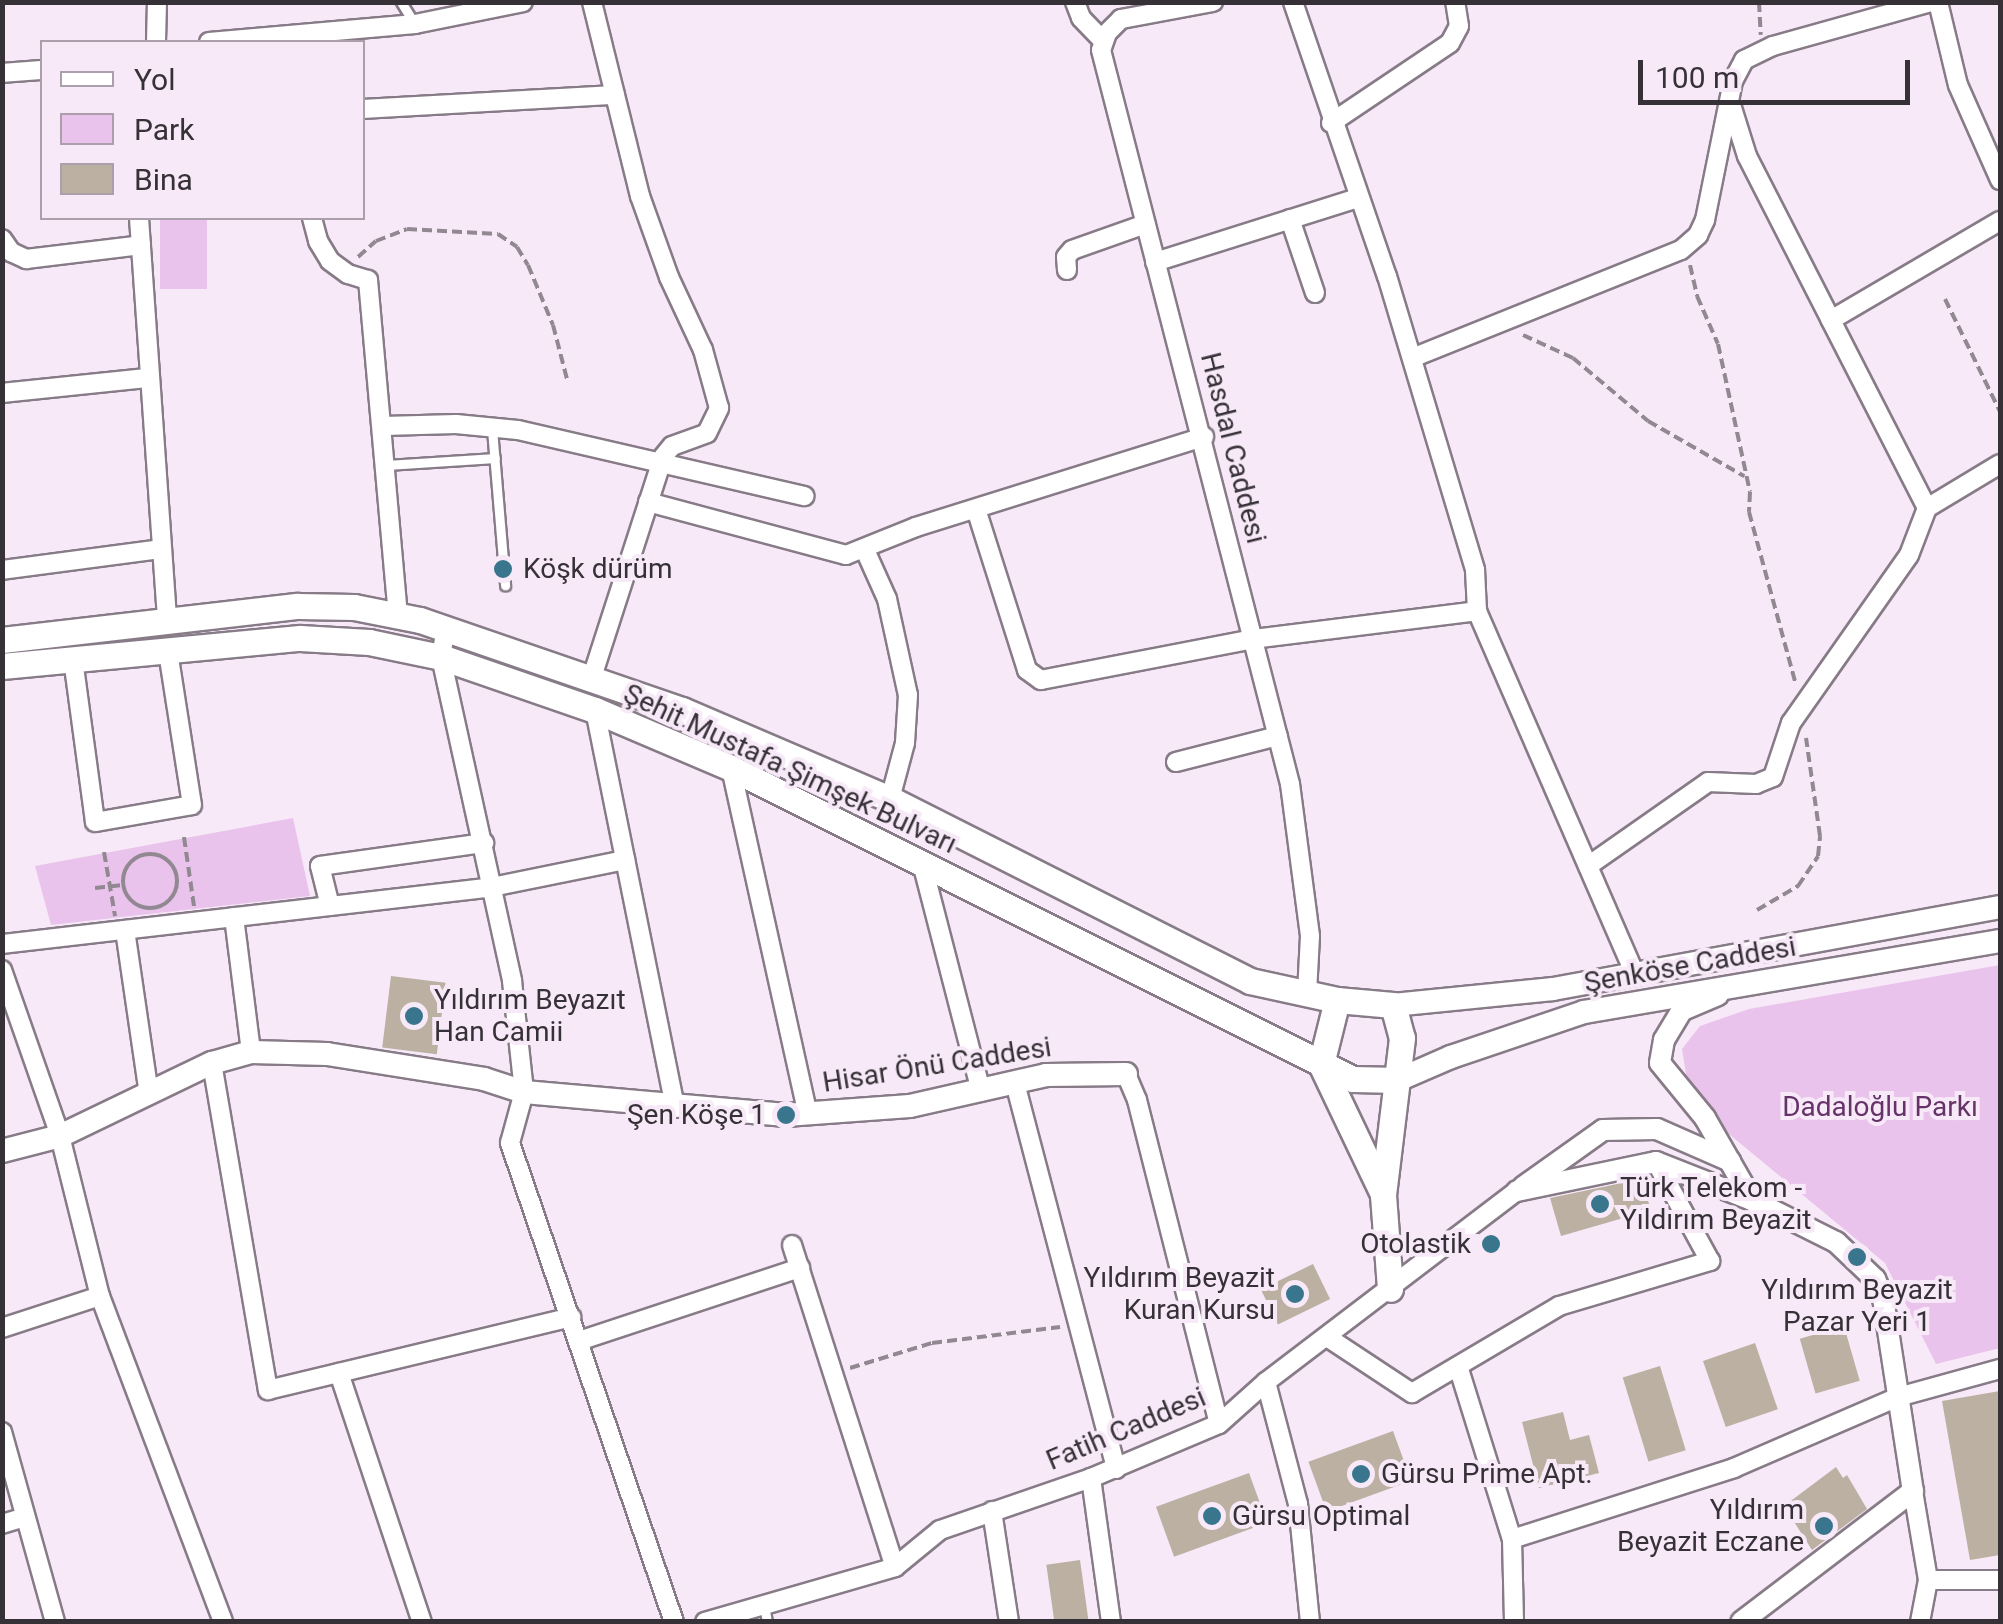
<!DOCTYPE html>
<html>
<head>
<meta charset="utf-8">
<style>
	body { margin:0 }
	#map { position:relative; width:2003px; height:1624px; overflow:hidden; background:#f7e9f8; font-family:Roboto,sans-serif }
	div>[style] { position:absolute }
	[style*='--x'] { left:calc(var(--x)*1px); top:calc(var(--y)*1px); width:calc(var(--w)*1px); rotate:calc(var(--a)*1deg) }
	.green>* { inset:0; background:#e9c3eb; transform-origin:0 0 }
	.building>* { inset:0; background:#bcb0a2; transform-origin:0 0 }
	.path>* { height:4px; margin-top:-2px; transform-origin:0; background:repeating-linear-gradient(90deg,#918892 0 10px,transparent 0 15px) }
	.path>.ring { margin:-2px; padding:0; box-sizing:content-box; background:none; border:4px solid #918892; border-radius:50% }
	.roads { filter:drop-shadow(2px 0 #877b87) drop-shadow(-2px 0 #877b87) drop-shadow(0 2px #877b87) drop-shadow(0 -2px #877b87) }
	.service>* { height:9px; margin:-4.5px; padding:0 4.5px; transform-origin:4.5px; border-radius:4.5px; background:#fff }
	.minor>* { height:18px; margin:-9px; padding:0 9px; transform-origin:9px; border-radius:9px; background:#fff }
	.tertiary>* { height:20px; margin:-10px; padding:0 10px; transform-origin:10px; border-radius:10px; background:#fff }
	.secondary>* { height:22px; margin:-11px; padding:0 11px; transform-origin:11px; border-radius:11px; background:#fff }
	.primary>* { height:25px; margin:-12.5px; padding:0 12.5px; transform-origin:12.5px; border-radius:12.5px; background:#fff }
	.dots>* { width:28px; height:28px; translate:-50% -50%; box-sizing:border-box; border:5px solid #f7e9f8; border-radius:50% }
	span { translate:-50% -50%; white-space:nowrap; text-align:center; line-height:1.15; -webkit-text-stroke:8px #f7e9f8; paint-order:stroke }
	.street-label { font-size:28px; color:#363137 }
	.poi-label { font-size:28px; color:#363137 }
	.left { translate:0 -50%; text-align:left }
	.right { translate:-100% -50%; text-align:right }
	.park-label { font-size:28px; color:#663369 }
	.frame { position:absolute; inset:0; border:5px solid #363137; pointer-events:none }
	.legend { position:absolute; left:40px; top:40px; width:325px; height:180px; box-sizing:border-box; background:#f7e9f8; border:2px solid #aa9fab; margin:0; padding:12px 18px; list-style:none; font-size:30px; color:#363137 }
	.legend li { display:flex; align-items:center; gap:20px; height:50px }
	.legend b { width:50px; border:2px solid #aa9fab }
	.scale { position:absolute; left:1638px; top:60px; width:272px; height:45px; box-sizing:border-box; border:5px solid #363137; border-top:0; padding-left:12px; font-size:30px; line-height:35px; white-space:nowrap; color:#363137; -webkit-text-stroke:8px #f7e9f8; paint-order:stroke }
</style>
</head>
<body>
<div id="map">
	<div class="green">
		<i style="left:160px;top:218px;width:47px;height:71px"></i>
		<i style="clip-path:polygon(293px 818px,310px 896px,51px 925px,35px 866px)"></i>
		<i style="clip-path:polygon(2000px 965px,2000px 1348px,1936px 1364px,1885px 1263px,1718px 1125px,1687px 1080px,1682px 1049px,1700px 1026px,1749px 1009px)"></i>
	</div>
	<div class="building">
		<i style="left:391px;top:976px;width:55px;height:72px;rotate:7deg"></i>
		<i style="clip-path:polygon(1641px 1179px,1651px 1210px,1561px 1236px,1550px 1198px)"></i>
		<i style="left:1313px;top:1264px;width:39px;height:58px;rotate:64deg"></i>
		<i style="left:1844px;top:1326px;width:57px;height:46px;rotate:74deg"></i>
		<i style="left:1755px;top:1343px;width:70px;height:55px;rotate:71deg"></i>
		<i style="left:1660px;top:1366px;width:88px;height:39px;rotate:73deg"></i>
		<i style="clip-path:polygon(2000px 1391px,2000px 1555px,1970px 1560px,1942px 1401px)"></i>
		<i style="clip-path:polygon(1563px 1412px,1570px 1440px,1589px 1435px,1599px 1473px,1539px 1488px,1522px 1422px)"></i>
		<i style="left:1393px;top:1431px;width:53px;height:90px;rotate:70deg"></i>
		<i style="clip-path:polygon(1836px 1467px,1843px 1478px,1847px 1475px,1867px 1509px,1812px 1550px,1784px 1506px)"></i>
		<i style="left:1249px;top:1473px;width:53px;height:99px;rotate:70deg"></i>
		<i style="left:1080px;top:1560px;width:63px;height:34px;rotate:82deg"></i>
	</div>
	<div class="path">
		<i style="--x:1759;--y:2;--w:33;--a:87"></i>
		<i style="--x:358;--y:257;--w:24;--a:-42"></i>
		<i style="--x:376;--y:241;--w:33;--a:-21"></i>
		<i style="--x:407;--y:229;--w:91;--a:3.1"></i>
		<i style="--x:498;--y:234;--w:23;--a:34"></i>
		<i style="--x:517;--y:247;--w:21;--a:59"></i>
		<i style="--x:528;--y:265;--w:65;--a:67.4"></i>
		<i style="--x:553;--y:325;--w:56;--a:75.5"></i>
		<i style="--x:1690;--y:265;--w:32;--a:77"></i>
		<i style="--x:1697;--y:296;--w:52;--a:66.4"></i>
		<i style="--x:1718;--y:344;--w:151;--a:77.8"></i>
		<i style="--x:1750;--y:492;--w:20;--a:93"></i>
		<i style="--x:1749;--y:512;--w:179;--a:74.8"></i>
		<i style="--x:1945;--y:299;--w:126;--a:64"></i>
		<i style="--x:1523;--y:335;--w:55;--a:24.7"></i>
		<i style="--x:1573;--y:358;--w:98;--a:40"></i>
		<i style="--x:1648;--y:421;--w:111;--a:29.8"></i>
		<i style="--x:184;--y:837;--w:70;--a:81.8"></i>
		<i style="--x:104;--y:852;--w:65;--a:80.2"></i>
		<i class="ring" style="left:123px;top:854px;width:50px;height:50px"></i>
		<i style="--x:95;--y:888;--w:28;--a:-6"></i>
		<i style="--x:1757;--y:910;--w:48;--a:-30.3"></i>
		<i style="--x:1798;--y:886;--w:36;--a:-56"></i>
		<i style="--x:1818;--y:856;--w:20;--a:-84"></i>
		<i style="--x:1820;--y:836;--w:99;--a:-98.1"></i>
		<i style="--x:850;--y:1368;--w:86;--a:-17"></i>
		<i style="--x:932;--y:1343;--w:129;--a:-7.1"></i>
	</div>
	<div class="roads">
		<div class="service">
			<i style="--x:401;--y:2;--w:26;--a:58"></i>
			<i style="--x:492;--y:429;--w:157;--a:85.2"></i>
			<i style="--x:387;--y:465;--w:108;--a:-3.7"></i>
			<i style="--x:764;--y:1605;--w:17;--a:80"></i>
		</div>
		<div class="minor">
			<i style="--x:1075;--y:2;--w:17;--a:69"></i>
			<i style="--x:1081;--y:18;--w:32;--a:46"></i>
			<i style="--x:1213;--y:2;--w:94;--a:169.5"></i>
			<i style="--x:1121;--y:19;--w:20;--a:135"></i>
			<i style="--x:1107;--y:33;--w:18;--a:109"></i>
			<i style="--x:1101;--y:50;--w:758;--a:75.56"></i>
			<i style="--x:1290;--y:784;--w:153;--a:82.5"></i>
			<i style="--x:1310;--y:936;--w:57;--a:93"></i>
			<i style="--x:1293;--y:2;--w:290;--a:71.1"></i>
			<i style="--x:1387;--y:276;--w:307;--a:73.3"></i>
			<i style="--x:1475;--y:570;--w:41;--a:87.2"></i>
			<i style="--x:1938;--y:2;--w:85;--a:76.5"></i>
			<i style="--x:1958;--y:85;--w:104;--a:66.1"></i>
			<i style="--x:156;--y:42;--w:40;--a:-88.6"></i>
			<i style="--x:209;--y:42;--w:207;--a:-5"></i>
			<i style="--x:415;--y:24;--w:110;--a:-11.5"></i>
			<i style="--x:2;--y:73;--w:40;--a:-4.3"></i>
			<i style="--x:1732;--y:108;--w:50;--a:72.6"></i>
			<i style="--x:1747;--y:156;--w:184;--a:62.9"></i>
			<i style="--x:362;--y:109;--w:253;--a:-3.2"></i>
			<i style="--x:1331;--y:123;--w:143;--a:-33.9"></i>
			<i style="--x:1450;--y:43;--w:19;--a:-62"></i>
			<i style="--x:1459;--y:26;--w:24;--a:-99"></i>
			<i style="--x:139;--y:218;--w:404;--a:86"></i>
			<i style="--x:312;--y:218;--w:24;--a:75"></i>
			<i style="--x:318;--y:241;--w:23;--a:59"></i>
			<i style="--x:330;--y:261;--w:22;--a:36"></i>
			<i style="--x:348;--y:274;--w:21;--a:17"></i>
			<i style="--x:368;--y:280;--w:335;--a:84.9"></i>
			<i style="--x:1290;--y:219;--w:78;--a:71.3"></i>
			<i style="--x:2;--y:239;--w:16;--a:55"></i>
			<i style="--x:11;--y:252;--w:17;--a:25"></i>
			<i style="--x:26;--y:259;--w:116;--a:-6.9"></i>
			<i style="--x:1155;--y:262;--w:213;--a:-17.5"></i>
			<i style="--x:1067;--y:270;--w:13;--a:-94"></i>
			<i style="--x:1066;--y:257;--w:9;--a:-49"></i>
			<i style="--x:1072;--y:250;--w:78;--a:-19.4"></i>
			<i style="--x:1412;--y:358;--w:290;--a:-21.9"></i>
			<i style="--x:1681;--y:250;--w:23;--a:-41"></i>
			<i style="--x:1698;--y:235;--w:17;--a:-65"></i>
			<i style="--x:1705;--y:220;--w:142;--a:-78.6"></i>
			<i style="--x:1733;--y:81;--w:24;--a:-62"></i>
			<i style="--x:1744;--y:60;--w:32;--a:-26"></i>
			<i style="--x:1773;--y:46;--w:164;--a:-15.6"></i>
			<i style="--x:2;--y:393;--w:146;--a:-5.9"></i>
			<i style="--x:383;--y:426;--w:73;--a:-1.6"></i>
			<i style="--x:456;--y:424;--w:62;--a:5.5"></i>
			<i style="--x:518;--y:430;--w:294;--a:13"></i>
			<i style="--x:648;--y:502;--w:205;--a:15"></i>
			<i style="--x:846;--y:555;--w:75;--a:-21.8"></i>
			<i style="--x:916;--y:527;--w:302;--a:-17.4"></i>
			<i style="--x:1927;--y:508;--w:211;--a:-117.1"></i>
			<i style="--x:1831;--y:320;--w:196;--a:-30.4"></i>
			<i style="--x:976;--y:509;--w:169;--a:72.4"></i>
			<i style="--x:1027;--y:670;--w:17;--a:36"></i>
			<i style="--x:1041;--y:680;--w:216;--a:-10.9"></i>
			<i style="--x:1253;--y:639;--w:226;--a:-7.1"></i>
			<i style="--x:1477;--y:611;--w:396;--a:66.5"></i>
			<i style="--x:865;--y:550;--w:54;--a:65.8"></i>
			<i style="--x:887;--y:599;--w:98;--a:77.7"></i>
			<i style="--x:908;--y:695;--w:48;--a:93.6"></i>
			<i style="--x:905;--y:743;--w:58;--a:105"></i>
			<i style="--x:2;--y:570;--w:160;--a:-7.5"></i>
			<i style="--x:446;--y:628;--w:29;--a:100"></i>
			<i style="--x:441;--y:657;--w:332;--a:77.6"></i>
			<i style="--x:512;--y:981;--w:112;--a:83.8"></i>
			<i style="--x:524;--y:1092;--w:53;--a:105.4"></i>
			<i style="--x:510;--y:1143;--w:506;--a:71.1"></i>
			<i style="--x:73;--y:659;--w:164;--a:82.3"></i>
			<i style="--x:95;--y:822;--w:98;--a:-9.9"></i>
			<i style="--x:192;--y:805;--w:156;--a:-98.9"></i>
			<i style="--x:592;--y:677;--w:231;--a:-72.1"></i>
			<i style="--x:663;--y:457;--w:14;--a:-51"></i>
			<i style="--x:672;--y:446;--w:37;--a:-20"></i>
			<i style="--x:707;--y:433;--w:28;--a:-64"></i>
			<i style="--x:719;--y:408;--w:60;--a:-105.4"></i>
			<i style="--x:703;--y:350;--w:81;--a:-115"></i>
			<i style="--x:669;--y:277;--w:86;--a:-109.7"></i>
			<i style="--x:640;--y:196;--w:200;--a:-103.9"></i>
			<i style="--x:595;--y:710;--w:406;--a:78.6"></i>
			<i style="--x:1176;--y:762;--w:105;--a:-14.3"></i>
			<i style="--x:731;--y:768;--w:355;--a:77.5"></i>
			<i style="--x:922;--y:863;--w:236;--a:75.5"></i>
			<i style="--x:1588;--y:866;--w:146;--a:-35"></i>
			<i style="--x:1708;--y:782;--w:48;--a:2.4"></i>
			<i style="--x:1756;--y:784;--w:18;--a:-22"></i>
			<i style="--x:1773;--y:777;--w:57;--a:-71.6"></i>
			<i style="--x:1791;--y:723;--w:205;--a:-54.9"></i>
			<i style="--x:1909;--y:555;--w:50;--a:-69"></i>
			<i style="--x:1927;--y:508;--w:85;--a:-31.1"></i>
			<i style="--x:330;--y:906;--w:41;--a:-104"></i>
			<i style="--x:320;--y:866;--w:166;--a:-8"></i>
			<i style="--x:234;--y:917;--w:136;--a:82.8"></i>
			<i style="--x:125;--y:930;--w:166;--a:81.7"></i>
			<i style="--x:2;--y:944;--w:493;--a:-6.6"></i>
			<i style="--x:492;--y:887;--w:136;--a:-11.5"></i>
			<i style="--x:2;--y:970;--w:176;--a:70.7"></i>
			<i style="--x:60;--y:1136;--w:165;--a:76"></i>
			<i style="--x:100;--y:1296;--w:348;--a:69.3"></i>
			<i style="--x:212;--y:1063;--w:332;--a:80.3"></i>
			<i style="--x:268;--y:1390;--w:312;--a:-13.5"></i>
			<i style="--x:1126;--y:1074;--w:28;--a:67"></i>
			<i style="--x:1137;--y:1100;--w:334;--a:75.8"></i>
			<i style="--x:1015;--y:1083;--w:399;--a:75.3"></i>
			<i style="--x:792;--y:1245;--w:338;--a:72.3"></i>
			<i style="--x:2;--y:1328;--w:103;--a:-18.1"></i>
			<i style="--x:1327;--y:1337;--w:102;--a:33.4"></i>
			<i style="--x:1412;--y:1393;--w:171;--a:-30.6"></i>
			<i style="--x:1559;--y:1306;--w:158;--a:-16.6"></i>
			<i style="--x:1710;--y:1261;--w:113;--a:-118.6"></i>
			<i style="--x:579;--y:1341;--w:233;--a:-18.3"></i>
			<i style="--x:1458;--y:1366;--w:181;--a:72.7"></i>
			<i style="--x:1512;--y:1539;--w:83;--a:88.6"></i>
			<i style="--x:339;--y:1373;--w:262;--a:71.6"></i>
			<i style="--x:1266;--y:1382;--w:126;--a:75.3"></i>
			<i style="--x:1298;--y:1504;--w:119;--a:84.2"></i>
			<i style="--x:2;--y:1432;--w:197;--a:74.4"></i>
			<i style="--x:1091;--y:1478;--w:145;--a:82.1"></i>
			<i style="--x:1913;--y:1491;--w:90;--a:80.4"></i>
			<i style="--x:1928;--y:1580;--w:72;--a:0"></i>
			<i style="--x:992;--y:1511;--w:112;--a:81.3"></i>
			<i style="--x:2;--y:1524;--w:24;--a:-17"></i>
			<i style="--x:1512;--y:1539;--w:233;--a:-17.7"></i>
			<i style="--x:1734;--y:1468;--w:179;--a:-23.4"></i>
			<i style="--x:1898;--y:1397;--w:106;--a:-15.4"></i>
			<i style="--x:705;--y:1622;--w:198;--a:-16.1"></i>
			<i style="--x:895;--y:1567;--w:58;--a:-39.4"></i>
			<i style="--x:940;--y:1530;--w:160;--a:-19"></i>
			<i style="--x:1091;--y:1478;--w:139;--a:-22.9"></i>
			<i style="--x:1219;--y:1424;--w:63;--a:-41.8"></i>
			<i style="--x:1266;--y:1382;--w:315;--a:-37.3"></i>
			<i style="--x:1920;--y:1622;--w:43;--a:-79.2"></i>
		</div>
		<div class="tertiary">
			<i style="--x:1718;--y:995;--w:39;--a:157"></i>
			<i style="--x:1682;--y:1010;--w:35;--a:121"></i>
			<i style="--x:1664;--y:1040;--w:23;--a:100"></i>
			<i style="--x:1660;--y:1063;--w:71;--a:50.7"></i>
			<i style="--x:1705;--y:1118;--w:95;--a:60.2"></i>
			<i style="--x:1523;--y:1187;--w:98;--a:-35.5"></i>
			<i style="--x:1603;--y:1130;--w:54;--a:-1.1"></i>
			<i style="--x:1657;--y:1129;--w:80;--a:23.7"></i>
			<i style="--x:1517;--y:1191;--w:142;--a:-11.8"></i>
			<i style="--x:1656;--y:1162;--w:103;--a:21.6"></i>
			<i style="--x:1752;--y:1200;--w:94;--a:26.6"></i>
			<i style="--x:1836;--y:1242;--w:54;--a:43.5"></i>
			<i style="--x:1875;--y:1279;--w:21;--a:67"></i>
			<i style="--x:1883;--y:1298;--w:195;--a:81.2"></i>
			<i style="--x:1913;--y:1491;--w:216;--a:142.7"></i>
		</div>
		<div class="secondary">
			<i style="--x:1393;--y:1005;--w:161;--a:-5.7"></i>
			<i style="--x:1553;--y:989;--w:454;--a:-10.4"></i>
			<i style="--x:1398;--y:1080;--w:58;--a:-23.5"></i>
			<i style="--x:1451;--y:1057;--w:140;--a:-18.7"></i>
			<i style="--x:1584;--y:1012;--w:422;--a:-9.7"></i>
			<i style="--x:2;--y:1151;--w:60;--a:-14.5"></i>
			<i style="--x:60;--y:1136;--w:169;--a:-25.7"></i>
			<i style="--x:212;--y:1063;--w:41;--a:-15.8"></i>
			<i style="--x:251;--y:1052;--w:76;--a:1.5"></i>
			<i style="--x:327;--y:1054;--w:159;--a:9"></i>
			<i style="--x:484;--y:1079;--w:42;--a:18"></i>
			<i style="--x:524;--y:1092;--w:263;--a:5"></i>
			<i style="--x:786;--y:1115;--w:124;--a:-4.2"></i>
			<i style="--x:910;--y:1106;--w:139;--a:-12.8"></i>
			<i style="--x:1046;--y:1075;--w:80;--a:-0.7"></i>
		</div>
		<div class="primary">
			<i style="--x:2;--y:640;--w:298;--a:-6.6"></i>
			<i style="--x:298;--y:606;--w:56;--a:1"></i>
			<i style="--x:354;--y:607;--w:67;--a:11.1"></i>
			<i style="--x:420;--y:620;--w:277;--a:19"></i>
			<i style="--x:682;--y:710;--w:226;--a:23.2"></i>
			<i style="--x:890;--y:799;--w:403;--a:26.8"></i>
			<i style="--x:1250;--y:981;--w:89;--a:12.3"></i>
			<i style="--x:1337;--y:1000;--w:56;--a:5.1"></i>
			<i style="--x:1393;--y:1005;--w:34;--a:75"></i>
			<i style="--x:1402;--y:1038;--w:158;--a:96.9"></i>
			<i style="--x:1383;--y:1195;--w:94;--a:85.7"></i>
			<i style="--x:2;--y:666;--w:299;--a:-5.4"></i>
			<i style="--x:300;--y:638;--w:69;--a:3.3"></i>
			<i style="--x:369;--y:642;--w:74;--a:11.8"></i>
			<i style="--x:441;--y:657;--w:163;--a:19"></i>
			<i style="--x:595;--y:710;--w:148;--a:23.1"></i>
			<i style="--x:731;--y:768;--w:695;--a:26.57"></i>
			<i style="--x:1353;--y:1079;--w:45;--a:1.3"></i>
			<i style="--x:1337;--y:1000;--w:66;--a:104"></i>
			<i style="--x:1321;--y:1064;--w:144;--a:64.5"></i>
		</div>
	</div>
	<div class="dots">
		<i style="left:503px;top:569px;background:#39758c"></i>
		<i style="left:414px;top:1016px;background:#39758c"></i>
		<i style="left:786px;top:1115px;background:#39758c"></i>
		<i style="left:1600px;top:1204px;background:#39758c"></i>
		<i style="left:1491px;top:1244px;background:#39758c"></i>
		<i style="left:1857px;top:1257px;background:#39758c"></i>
		<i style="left:1295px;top:1294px;background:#39758c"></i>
		<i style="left:1361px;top:1474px;background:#39758c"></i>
		<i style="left:1212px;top:1516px;background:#39758c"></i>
		<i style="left:1824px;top:1526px;background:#39758c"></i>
	</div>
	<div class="street-label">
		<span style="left:1233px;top:448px;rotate:76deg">Hasdal Caddesi</span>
		<span style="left:790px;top:769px;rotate:25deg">Şehit Mustafa Şimşek Bulvarı</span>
		<span style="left:1690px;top:965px;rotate:-10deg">Şenköse Caddesi</span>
		<span style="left:937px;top:1065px;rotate:-9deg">Hisar Önü Caddesi</span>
		<span style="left:1126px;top:1429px;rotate:-23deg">Fatih Caddesi</span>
	</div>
	<div class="poi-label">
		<span class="left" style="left:523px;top:569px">Köşk dürüm</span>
		<span class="left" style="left:434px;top:1016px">Yıldırım Beyazıt<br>Han Camii</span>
		<span class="right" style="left:766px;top:1115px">Şen Köşe 1</span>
		<span class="left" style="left:1620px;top:1204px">Türk Telekom -<br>Yıldırım Beyazit</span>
		<span class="right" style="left:1471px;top:1244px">Otolastik</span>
		<span class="right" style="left:1275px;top:1294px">Yıldırım Beyazit<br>Kuran Kursu</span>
		<span style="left:1857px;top:1306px">Yıldırım Beyazit<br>Pazar Yeri 1</span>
		<span class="left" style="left:1381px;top:1474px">Gürsu Prime Apt.</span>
		<span class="right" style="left:1804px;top:1526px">Yıldırım<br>Beyazit Eczane</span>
		<span class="left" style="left:1232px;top:1516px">Gürsu Optimal</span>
	</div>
	<div class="park-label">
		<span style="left:1880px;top:1107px">Dadaloğlu Parkı</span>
	</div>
	<div class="frame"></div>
	<ul class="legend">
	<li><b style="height:12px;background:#fff"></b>Yol</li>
	<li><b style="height:28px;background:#e9c3eb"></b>Park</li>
	<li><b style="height:28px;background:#bcb0a2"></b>Bina</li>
	</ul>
	<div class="scale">100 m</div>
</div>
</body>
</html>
